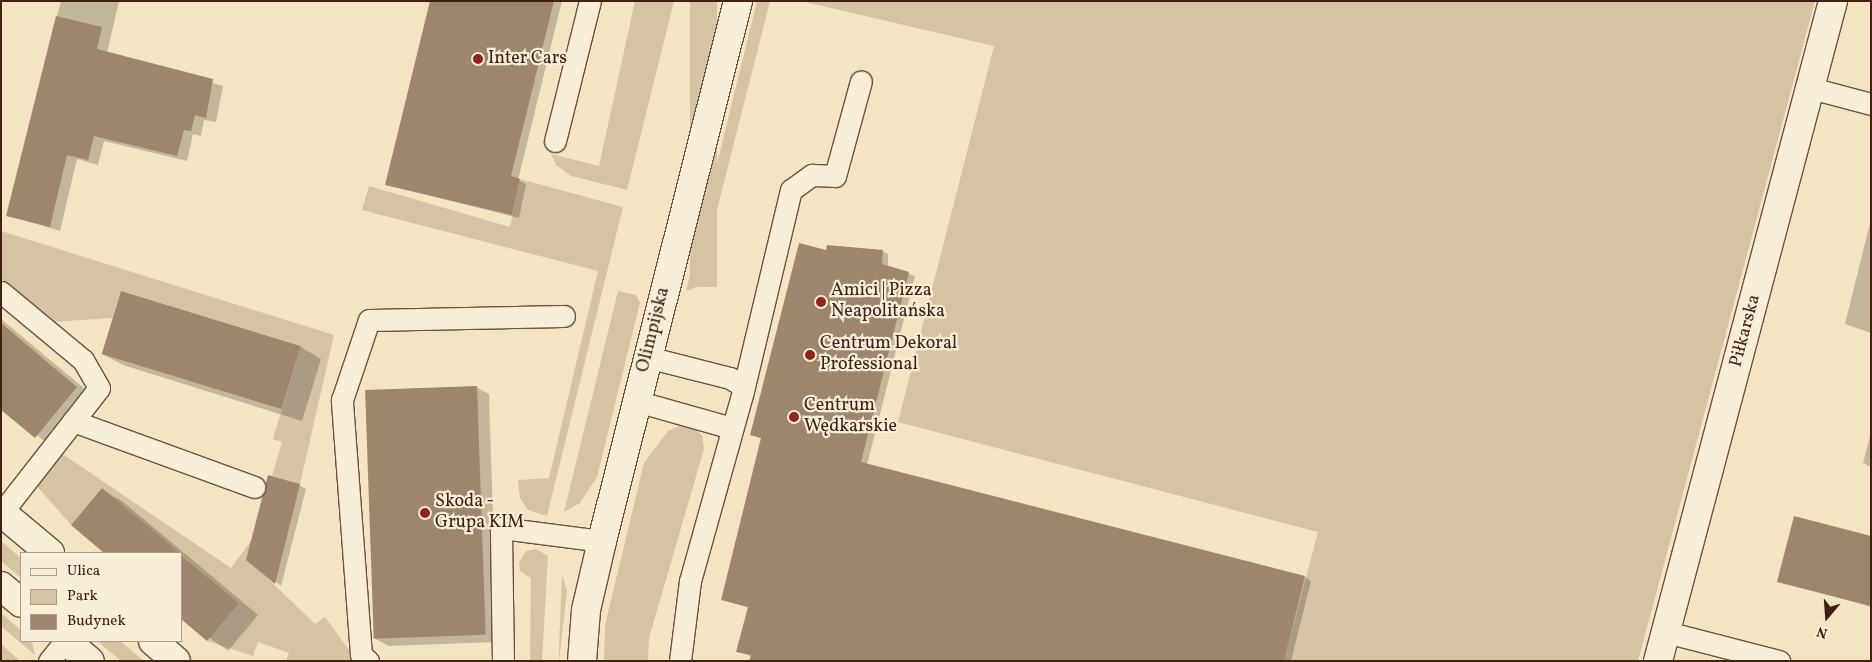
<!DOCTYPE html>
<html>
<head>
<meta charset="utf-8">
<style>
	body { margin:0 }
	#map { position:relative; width:1872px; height:662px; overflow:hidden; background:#f3e5c1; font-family:Vollkorn,serif }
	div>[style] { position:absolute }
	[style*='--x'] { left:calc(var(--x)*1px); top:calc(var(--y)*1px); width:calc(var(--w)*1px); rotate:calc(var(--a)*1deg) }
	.green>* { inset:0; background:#d5c4a3; transform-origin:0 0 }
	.shadow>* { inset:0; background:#0003 }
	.building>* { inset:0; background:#9d866d; transform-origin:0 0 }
	.roads { filter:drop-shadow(1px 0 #6d513e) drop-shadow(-1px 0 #6d513e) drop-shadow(0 1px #6d513e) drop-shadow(0 -1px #6d513e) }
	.lane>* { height:21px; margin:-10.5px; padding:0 10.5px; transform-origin:10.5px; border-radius:10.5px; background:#f7eed7 }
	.street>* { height:28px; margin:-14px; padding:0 14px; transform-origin:14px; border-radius:14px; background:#f7eed7 }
	.secondary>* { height:28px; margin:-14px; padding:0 14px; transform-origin:14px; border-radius:14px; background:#f7eed7 }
	.dots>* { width:14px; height:14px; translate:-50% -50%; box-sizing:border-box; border:2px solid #f7eed7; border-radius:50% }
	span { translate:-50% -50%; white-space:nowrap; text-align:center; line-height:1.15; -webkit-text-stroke:4.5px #f7eed7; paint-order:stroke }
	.poi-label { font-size:18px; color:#402013 }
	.left { translate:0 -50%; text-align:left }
	.street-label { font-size:18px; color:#402013 }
	.frame { position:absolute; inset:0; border:2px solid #402013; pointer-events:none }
	.legend { position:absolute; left:20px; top:552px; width:162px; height:90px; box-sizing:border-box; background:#f7eed7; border:1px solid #ae9c89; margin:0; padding:6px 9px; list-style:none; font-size:15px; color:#402013 }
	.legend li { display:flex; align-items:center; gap:10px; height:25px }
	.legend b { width:25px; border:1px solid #ae9c89 }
	.north { position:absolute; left:1802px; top:592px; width:50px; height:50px; -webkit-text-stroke:4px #f7eed7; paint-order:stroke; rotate:198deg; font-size:14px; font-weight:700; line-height:20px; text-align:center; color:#402013 }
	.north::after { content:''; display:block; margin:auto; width:18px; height:22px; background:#402013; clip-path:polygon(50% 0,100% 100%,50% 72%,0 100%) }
</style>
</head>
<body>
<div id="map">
	<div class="green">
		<i style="clip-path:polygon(635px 1px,674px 1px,627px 190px,571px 176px,556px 165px,551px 154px,599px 166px)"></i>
		<i style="left:690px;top:1px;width:27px;height:286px"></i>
		<i style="clip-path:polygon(757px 1px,770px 1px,700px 277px,697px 287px,686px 291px)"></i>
		<i style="clip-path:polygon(801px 1px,1815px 1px,1638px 661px,1284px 661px,1318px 532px,898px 422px,994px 46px)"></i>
		<i style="clip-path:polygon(520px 179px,623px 207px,547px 516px,528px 510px,520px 498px,518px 480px,549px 478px,598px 271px,362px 210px,369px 186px,510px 227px)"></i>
		<i style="clip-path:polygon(1px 231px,334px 335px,300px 484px,272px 476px,282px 442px,273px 439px,301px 346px,121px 291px,112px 318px,52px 322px,1px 279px)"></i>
		<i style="clip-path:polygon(618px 291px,636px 295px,640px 303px,597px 477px,580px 503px,564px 512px)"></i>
		<i style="clip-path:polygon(680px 426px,692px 427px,702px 435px,704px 449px,649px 638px,648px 661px,604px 661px,605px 625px,644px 463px,668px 431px)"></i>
		<i style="clip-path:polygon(61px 453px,231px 568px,251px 541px,262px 573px,315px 624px,325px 617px,357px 661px,286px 661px,289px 653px,258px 642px,253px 656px,207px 641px,238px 602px,102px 488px,71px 525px,35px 484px)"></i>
		<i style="clip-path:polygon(1px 541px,21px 558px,21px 578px,1px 561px)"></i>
		<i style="clip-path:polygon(536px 549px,548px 556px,542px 661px,530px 661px,531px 578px,520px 571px,519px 563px,526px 551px)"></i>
		<i style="clip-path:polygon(562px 575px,567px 591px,559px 661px,559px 648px)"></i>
		<i style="clip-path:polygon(1px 613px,21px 630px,21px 641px,32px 641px,35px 655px,1px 626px)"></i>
		<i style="clip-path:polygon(97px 641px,120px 641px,144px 661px,121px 661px)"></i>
		<i style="clip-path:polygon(1px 644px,20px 661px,1px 661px)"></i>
	</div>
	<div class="shadow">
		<i style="clip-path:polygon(61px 1px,119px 1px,107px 53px,223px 86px,216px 122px,204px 120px,201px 136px,193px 134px,187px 161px,104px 141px,98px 165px,77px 159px,60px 231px,7px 215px)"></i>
		<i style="clip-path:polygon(431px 1px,562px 1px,518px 180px,526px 184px,519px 218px,387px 185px)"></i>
		<i style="clip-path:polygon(1870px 223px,1871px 223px,1871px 333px,1845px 324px)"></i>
		<i style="clip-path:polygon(882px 251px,888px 254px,888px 267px,915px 276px,867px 465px,1305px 577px,1311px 581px,1291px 661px,751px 661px,752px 657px,738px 651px,749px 608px,722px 599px,762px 439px,751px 434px,827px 252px)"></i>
		<i style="clip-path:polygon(1px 319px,97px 399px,55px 449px,1px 408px)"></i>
		<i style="clip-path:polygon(301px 347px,321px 359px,302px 421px,123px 365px,102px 354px)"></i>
		<i style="clip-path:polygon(476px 387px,489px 394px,497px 642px,388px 646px,376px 639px)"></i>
		<i style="clip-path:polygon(1871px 432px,1871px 467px,1863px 463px)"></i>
		<i style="clip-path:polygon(299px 485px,306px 489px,281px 586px,248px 560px)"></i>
		<i style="clip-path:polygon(102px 490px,122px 501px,258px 615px,228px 651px,181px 617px,181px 553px,106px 553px,72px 525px)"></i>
		<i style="clip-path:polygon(1871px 537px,1871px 607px,1779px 581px)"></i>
	</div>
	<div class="building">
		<i style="clip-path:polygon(430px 1px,554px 1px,511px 176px,520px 179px,512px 215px,385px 185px)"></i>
		<i style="clip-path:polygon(56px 16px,102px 27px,97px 49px,213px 79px,206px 118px,195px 115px,191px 131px,184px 130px,177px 156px,94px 136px,88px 160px,67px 155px,50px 227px,6px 216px)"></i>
		<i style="clip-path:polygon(799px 243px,826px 250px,827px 245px,883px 250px,882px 264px,909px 272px,861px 462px,1305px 576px,1284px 661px,749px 661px,751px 655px,736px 652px,748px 607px,721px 600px,761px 438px,750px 435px)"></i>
		<i style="left:121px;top:291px;width:188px;height:66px;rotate:17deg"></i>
		<i style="clip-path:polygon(1px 323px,77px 387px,35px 438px,1px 410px)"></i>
		<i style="left:477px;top:386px;width:249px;height:112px;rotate:88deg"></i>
		<i style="clip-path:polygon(268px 475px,300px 484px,275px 584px,246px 560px)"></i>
		<i style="clip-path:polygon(102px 488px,180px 553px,104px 553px,71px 525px)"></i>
		<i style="clip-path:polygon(1794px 516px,1871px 536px,1871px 606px,1777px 582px)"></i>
		<i style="clip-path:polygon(181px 555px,239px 603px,207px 641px,181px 619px)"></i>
	</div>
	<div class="roads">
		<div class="lane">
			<i style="--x:1811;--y:88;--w:62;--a:14.9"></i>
			<i style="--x:555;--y:141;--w:144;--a:-76"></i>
			<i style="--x:1;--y:292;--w:107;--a:39.7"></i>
			<i style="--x:83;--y:360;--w:32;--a:60"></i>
			<i style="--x:99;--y:388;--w:157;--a:128"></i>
			<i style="--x:647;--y:357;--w:86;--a:14.2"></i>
			<i style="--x:730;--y:378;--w:15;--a:32"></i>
			<i style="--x:636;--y:401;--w:100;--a:15.7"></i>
			<i style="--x:73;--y:421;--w:193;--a:20"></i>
			<i style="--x:1666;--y:632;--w:117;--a:14.4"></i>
			<i style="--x:49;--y:661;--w:26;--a:-51"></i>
			<i style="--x:368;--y:661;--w:9;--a:-139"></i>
			<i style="--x:361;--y:655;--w:256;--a:-94.3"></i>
			<i style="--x:342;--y:400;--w:84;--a:-71.4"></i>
			<i style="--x:369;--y:320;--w:195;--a:-1.2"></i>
			<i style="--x:503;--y:661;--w:133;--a:-90.9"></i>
			<i style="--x:501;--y:528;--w:102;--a:7.3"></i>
			<i style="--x:680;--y:661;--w:81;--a:-82.9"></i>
			<i style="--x:690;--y:581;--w:197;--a:-74.4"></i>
			<i style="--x:743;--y:391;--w:207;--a:-76.6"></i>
			<i style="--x:791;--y:190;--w:26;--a:-36"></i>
			<i style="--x:812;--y:175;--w:23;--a:2"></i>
			<i style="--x:835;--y:176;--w:98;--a:-74.7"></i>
		</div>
		<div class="street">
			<i style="--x:1658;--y:661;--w:683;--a:-75.15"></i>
		</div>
		<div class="secondary">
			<i style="--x:1;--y:512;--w:64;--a:39.9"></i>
			<i style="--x:1;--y:586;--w:26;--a:40"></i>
			<i style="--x:66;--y:641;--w:31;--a:40"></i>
			<i style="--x:153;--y:641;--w:30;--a:41"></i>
			<i style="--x:582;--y:661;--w:51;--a:-85.5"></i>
			<i style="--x:586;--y:610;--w:71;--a:-76.9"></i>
			<i style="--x:602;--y:541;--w:557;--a:-75.86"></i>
		</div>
	</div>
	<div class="dots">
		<i style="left:478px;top:59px;background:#8f2418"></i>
		<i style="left:821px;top:302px;background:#8f2418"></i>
		<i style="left:810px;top:355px;background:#8f2418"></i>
		<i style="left:794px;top:417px;background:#8f2418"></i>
		<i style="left:425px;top:513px;background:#8f2418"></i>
	</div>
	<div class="poi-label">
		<span class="left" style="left:488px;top:59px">Inter Cars</span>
		<span class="left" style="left:831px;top:302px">Amici | Pizza<br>Neapolitańska</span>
		<span class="left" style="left:820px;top:355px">Centrum Dekoral<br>Professional</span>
		<span class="left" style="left:804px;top:417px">Centrum<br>Wędkarskie</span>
		<span class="left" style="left:435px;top:513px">Skoda -<br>Grupa KIM</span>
	</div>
	<div class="street-label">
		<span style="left:654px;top:330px;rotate:-76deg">Olimpijska</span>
		<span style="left:1746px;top:331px;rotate:-75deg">Piłkarska</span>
	</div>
	<div class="frame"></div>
	<ul class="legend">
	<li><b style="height:6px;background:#f7eed7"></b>Ulica</li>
	<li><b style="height:14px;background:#d5c4a3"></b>Park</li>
	<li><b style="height:14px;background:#9d866d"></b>Budynek</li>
	</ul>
	<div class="north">N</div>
</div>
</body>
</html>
